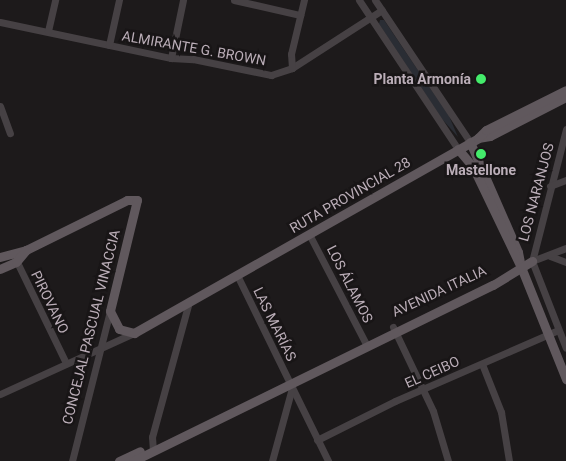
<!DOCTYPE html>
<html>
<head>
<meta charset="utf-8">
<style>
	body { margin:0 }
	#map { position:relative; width:566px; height:461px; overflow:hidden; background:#1d1a1b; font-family:Roboto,sans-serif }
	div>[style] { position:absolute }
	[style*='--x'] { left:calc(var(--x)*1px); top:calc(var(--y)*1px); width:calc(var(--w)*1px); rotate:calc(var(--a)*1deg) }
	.green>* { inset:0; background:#2a2d34 }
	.minor>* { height:7px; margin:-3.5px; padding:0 3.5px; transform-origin:3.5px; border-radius:3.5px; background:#464144 }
	.major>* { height:9px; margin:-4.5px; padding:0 4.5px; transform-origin:4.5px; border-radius:4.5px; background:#60585d }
	.dots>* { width:14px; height:14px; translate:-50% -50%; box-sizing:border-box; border:2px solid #181516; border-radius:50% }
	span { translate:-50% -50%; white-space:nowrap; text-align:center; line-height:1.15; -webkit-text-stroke:5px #181516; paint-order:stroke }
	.street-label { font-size:14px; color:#bbaeb8 }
	.poi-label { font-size:14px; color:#bbaeb8; font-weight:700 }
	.right { translate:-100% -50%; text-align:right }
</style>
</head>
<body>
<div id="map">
	<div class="green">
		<i style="clip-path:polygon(380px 20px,384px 20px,449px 116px,458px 137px,442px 119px,379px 24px)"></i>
	</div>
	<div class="minor">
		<i style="--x:234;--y:0;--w:68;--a:12.8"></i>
		<i style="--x:359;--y:0;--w:179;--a:56.4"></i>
		<i style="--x:375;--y:0;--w:171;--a:56.2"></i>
		<i style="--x:0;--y:22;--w:175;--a:11.9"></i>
		<i style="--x:171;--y:58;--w:22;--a:3"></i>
		<i style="--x:193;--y:59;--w:80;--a:11.6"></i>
		<i style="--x:271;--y:75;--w:22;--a:-18"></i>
		<i style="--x:292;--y:68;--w:107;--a:-32.8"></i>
		<i style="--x:48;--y:31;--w:32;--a:-77"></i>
		<i style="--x:109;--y:45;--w:46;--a:-77.5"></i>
		<i style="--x:171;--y:58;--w:59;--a:-78.3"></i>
		<i style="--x:292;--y:68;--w:14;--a:-94"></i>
		<i style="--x:291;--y:54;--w:56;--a:-76.5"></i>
		<i style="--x:0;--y:106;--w:29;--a:70"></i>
		<i style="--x:566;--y:129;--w:136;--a:104.4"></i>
		<i style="--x:532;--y:261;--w:93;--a:68.7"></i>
		<i style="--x:550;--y:186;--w:17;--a:-21"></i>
		<i style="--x:309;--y:234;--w:126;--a:62.6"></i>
		<i style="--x:550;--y:256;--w:17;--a:21"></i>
		<i style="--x:15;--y:258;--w:117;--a:64.1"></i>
		<i style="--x:532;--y:261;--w:36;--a:-21"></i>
		<i style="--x:237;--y:275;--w:207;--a:63.9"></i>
		<i style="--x:393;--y:327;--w:93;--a:64.5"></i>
		<i style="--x:433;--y:411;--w:52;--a:73.3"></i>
		<i style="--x:482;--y:364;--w:52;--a:68.4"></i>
		<i style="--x:501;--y:412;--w:50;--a:80.7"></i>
		<i style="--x:0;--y:394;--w:147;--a:-24.5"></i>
		<i style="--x:317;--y:440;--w:87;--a:-26.6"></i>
		<i style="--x:395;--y:401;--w:178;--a:-23.5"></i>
		<i style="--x:153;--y:451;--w:14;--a:-94"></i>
		<i style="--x:152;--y:437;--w:140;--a:-74.7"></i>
		<i style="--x:72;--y:461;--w:155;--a:-75.8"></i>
		<i style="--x:272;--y:461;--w:76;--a:-74.7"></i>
	</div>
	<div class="major">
		<i style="--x:478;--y:138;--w:12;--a:-9"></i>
		<i style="--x:490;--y:136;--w:85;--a:-27.2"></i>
		<i style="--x:470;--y:142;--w:120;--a:66.4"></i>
		<i style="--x:518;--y:252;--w:15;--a:79"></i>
		<i style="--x:521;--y:267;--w:121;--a:68.1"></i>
		<i style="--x:458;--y:149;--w:23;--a:50"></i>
		<i style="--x:473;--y:167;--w:109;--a:64.4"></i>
		<i style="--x:0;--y:257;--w:27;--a:-15"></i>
		<i style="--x:26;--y:250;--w:113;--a:-26.3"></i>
		<i style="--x:127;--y:200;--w:10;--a:0"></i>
		<i style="--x:137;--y:200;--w:114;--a:103.7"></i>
		<i style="--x:110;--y:311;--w:20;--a:63"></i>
		<i style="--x:119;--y:329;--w:16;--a:15"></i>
		<i style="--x:134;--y:333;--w:395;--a:-29.5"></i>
		<i style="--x:478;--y:138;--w:11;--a:-45"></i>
		<i style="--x:486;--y:130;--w:89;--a:-26.6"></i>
		<i style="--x:0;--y:269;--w:17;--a:-24"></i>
		<i style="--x:16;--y:262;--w:16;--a:-50"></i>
		<i style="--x:119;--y:461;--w:23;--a:-25"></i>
		<i style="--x:133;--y:461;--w:401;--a:-26.1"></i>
		<i style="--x:493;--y:285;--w:46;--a:-31.6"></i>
	</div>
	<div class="dots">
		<i style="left:481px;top:79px;background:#44eb6b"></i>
		<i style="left:481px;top:154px;background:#44eb6b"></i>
	</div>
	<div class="street-label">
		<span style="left:194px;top:48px;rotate:10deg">ALMIRANTE G. BROWN</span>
		<span style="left:536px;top:192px;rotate:-75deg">LOS NARANJOS</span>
		<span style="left:350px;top:195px;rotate:-30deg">RUTA PROVINCIAL 28</span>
		<span style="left:350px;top:284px;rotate:63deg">LOS ÁLAMOS</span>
		<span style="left:439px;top:291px;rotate:-25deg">AVENIDA ITALIA</span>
		<span style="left:50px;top:302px;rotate:64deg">PIROVANO</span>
		<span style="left:275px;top:324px;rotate:64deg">LAS MARÍAS</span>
		<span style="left:91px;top:327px;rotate:-76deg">CONCEJAL PASCUAL VINACCIA</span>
		<span style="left:432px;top:372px;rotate:-24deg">EL CEIBO</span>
	</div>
	<div class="poi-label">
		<span class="right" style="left:471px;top:79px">Planta Armonía</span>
		<span style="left:481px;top:170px">Mastellone</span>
	</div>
</div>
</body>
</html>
